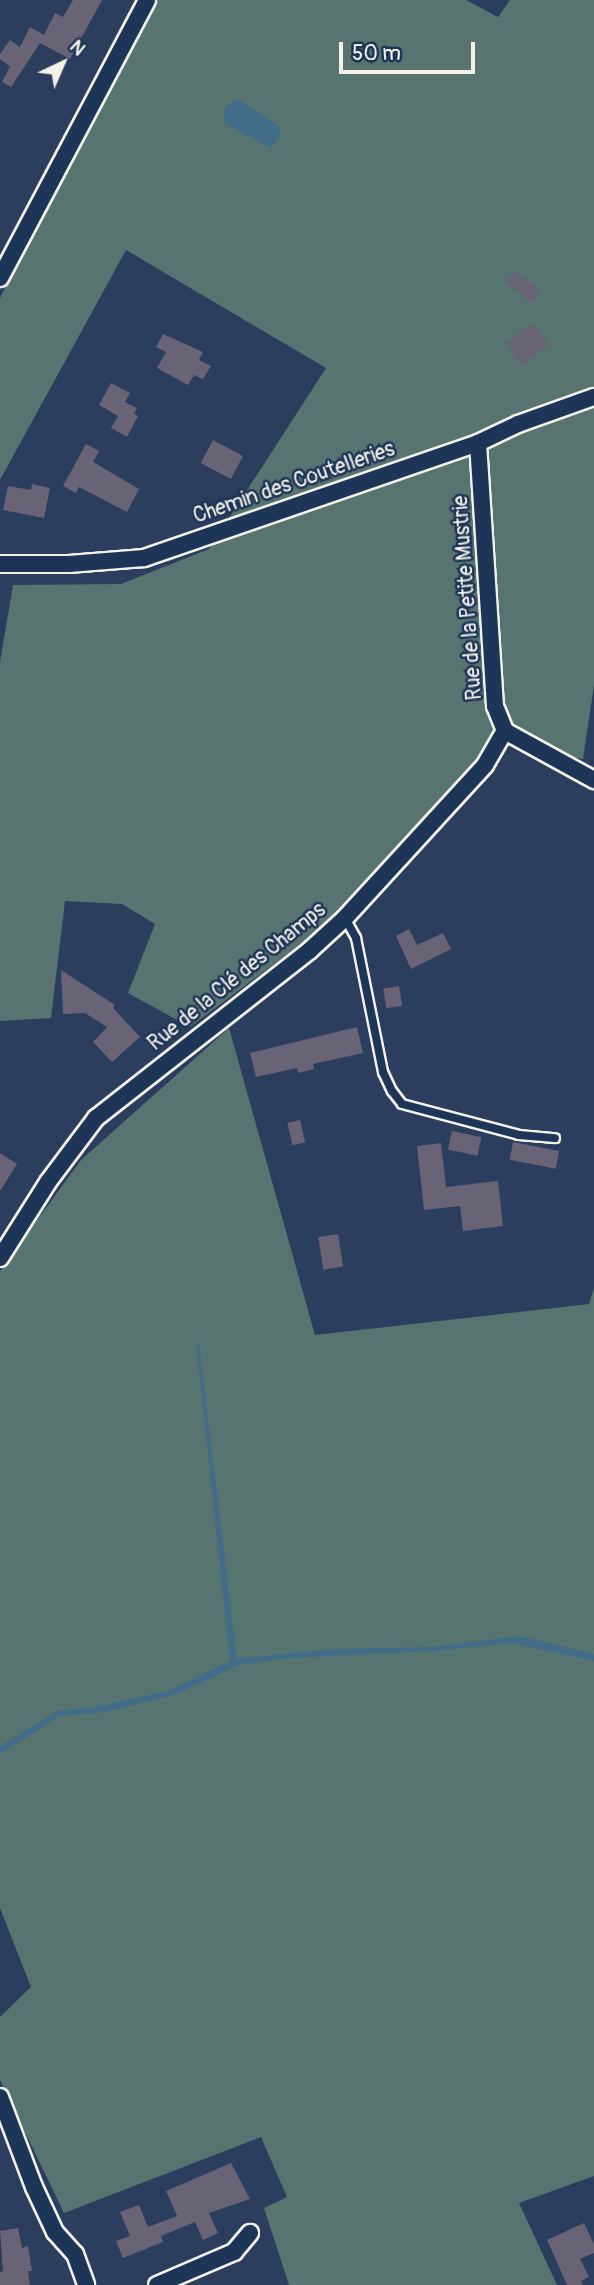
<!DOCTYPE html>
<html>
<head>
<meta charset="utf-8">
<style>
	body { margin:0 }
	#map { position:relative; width:594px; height:2285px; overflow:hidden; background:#2c3e5d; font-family:Pangolin,sans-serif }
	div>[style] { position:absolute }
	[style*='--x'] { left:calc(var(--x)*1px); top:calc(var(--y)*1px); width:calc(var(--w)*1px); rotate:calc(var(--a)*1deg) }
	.green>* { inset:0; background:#587471 }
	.water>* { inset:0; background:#426d88 }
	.building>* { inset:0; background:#686375; transform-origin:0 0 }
	.roads { filter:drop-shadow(2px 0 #f4f1e8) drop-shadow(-2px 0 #f4f1e8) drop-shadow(0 2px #f4f1e8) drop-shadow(0 -2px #f4f1e8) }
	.service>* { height:8px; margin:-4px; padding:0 4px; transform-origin:4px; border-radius:4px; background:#1d3557 }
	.minor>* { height:16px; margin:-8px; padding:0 8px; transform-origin:8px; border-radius:8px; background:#1d3557 }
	span { translate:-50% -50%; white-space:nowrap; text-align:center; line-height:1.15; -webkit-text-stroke:5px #1d3557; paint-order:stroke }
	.street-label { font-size:21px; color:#f4f1e8 }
	.north { position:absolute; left:28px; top:28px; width:70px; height:70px; -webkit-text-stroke:5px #1d3557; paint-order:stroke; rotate:44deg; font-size:19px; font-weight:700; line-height:28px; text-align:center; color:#f4f1e8 }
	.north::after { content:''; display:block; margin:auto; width:24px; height:32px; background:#f4f1e8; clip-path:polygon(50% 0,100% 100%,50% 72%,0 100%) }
	.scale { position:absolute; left:339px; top:42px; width:136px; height:32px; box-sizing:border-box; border:4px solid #f4f1e8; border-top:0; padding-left:9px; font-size:21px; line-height:24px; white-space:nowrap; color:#f4f1e8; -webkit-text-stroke:5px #1d3557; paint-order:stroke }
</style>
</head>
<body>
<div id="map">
	<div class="green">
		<i style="clip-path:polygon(158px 0,466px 0,498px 17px,510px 0,594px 0,594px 685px,583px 759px,498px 744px,351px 906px,190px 1027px,128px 993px,155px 924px,122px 904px,65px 901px,51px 1018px,0 1021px,0 662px,13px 585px,121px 584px,209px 549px,326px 368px,126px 250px,0 480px,0 298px)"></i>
		<i style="clip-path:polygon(229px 1028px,315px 1335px,589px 1304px,594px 1288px,594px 2176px,519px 2203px,557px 2285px,289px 2285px,264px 2208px,287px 2197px,261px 2137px,64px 2213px,0 2080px,0 2017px,31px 1987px,0 1908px,0 1271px,81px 1160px)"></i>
	</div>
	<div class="water">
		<i style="clip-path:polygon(237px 98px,279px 126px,281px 135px,271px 148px,224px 123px,225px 108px)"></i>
		<i style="clip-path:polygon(196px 1343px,199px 1343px,237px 1659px,329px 1649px,433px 1647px,519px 1636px,594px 1654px,594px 1661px,511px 1643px,434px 1651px,290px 1658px,239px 1665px,177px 1694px,105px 1712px,60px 1716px,0 1754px,0 1746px,57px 1711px,95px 1707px,168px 1691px,230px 1661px)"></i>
	</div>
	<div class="building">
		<i style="clip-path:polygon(73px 0,102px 0,70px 59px,40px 43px,11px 87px,2px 82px,10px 66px,0 59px,0 54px,10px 40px,20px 47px,30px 27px,44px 35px,55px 13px,63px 17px)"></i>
		<i style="left:515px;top:271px;width:32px;height:14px;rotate:39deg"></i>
		<i style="left:533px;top:323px;width:27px;height:34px;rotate:54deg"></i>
		<i style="clip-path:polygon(163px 334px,203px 352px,199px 360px,211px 366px,203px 379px,194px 375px,188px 385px,157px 368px,166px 352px,156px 347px)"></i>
		<i style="clip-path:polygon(111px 383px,130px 393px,125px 402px,137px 408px,134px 414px,138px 416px,127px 437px,111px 428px,118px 416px,99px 405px)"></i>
		<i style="left:213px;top:440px;width:34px;height:26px;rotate:28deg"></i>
		<i style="clip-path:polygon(86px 444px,99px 451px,93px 462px,139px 489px,127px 512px,79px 487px,76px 493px,63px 486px)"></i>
		<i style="clip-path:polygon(32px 484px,50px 488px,44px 518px,3px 510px,8px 486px,31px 490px)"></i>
		<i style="clip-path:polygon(409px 929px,417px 945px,443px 933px,451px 949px,411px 969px,396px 936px)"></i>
		<i style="clip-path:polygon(61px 970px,115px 1005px,113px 1008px,140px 1037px,112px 1062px,93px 1042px,107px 1027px,85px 1013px,63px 1014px)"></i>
		<i style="left:399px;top:986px;width:20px;height:16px;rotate:81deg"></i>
		<i style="clip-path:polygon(357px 1027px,363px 1053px,313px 1064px,314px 1069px,298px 1073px,297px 1068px,256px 1077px,250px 1053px)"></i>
		<i style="left:300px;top:1120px;width:23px;height:13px;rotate:77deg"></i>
		<i style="left:452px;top:1131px;width:30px;height:19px;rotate:12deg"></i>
		<i style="left:513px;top:1142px;width:47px;height:18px;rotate:11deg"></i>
		<i style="clip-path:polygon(441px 1143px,446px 1187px,498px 1181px,503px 1226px,463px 1231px,460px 1206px,424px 1210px,417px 1146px)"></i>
		<i style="clip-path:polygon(0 1153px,17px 1164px,0 1191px)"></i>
		<i style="left:338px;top:1234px;width:33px;height:20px;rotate:81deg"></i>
		<i style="clip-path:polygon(231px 2163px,250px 2199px,209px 2213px,218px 2233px,203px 2240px,195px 2222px,161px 2236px,163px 2242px,123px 2258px,116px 2241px,130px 2236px,120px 2212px,139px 2205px,148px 2227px,177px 2216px,166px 2191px)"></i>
		<i style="clip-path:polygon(584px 2223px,594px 2244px,594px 2253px,580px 2259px,589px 2277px,581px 2281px,583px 2285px,567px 2285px,547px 2240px)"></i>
		<i style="clip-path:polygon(18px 2228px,22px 2248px,28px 2246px,32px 2271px,28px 2271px,30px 2285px,0 2285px,0 2272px,3px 2271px,0 2231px)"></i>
	</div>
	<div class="roads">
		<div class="service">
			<i style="--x:345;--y:918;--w:23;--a:61"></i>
			<i style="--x:356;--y:938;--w:137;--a:78.6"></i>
			<i style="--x:383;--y:1072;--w:21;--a:65"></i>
			<i style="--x:392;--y:1091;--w:16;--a:52"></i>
			<i style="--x:402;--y:1104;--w:121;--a:14.8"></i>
			<i style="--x:519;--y:1135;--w:36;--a:5"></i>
		</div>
		<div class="minor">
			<i style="--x:0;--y:278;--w:314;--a:-62.1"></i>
			<i style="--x:478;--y:443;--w:264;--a:86.3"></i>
			<i style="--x:495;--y:706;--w:27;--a:68"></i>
			<i style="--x:505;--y:731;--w:102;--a:28.8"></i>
			<i style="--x:0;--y:564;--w:69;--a:0"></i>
			<i style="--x:69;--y:564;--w:75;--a:-4.6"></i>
			<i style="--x:144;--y:558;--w:353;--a:-19"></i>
			<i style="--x:478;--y:443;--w:44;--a:-25.4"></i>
			<i style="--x:518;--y:424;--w:81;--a:-19.6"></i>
			<i style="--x:0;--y:1258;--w:90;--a:-57.7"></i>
			<i style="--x:48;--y:1182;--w:80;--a:-53.1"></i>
			<i style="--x:96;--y:1118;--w:271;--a:-38.1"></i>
			<i style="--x:309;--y:951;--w:49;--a:-42.5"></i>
			<i style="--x:345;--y:918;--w:207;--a:-47.5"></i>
			<i style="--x:485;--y:765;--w:39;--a:-60"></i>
			<i style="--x:0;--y:2097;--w:96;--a:69.3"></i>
			<i style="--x:34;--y:2187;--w:50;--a:65"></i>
			<i style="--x:55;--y:2232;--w:30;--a:48"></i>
			<i style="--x:75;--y:2254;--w:33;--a:70"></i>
			<i style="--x:157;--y:2285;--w:84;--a:-23.2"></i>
			<i style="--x:234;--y:2252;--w:25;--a:-50"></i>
		</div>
	</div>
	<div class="street-label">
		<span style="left:294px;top:483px;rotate:-19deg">Chemin des Coutelleries</span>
		<span style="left:468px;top:598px;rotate:-94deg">Rue de la Petite Mustrie</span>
		<span style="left:237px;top:977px;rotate:-39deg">Rue de la Clé des Champs</span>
	</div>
	<div class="north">N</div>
	<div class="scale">50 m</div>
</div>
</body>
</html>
